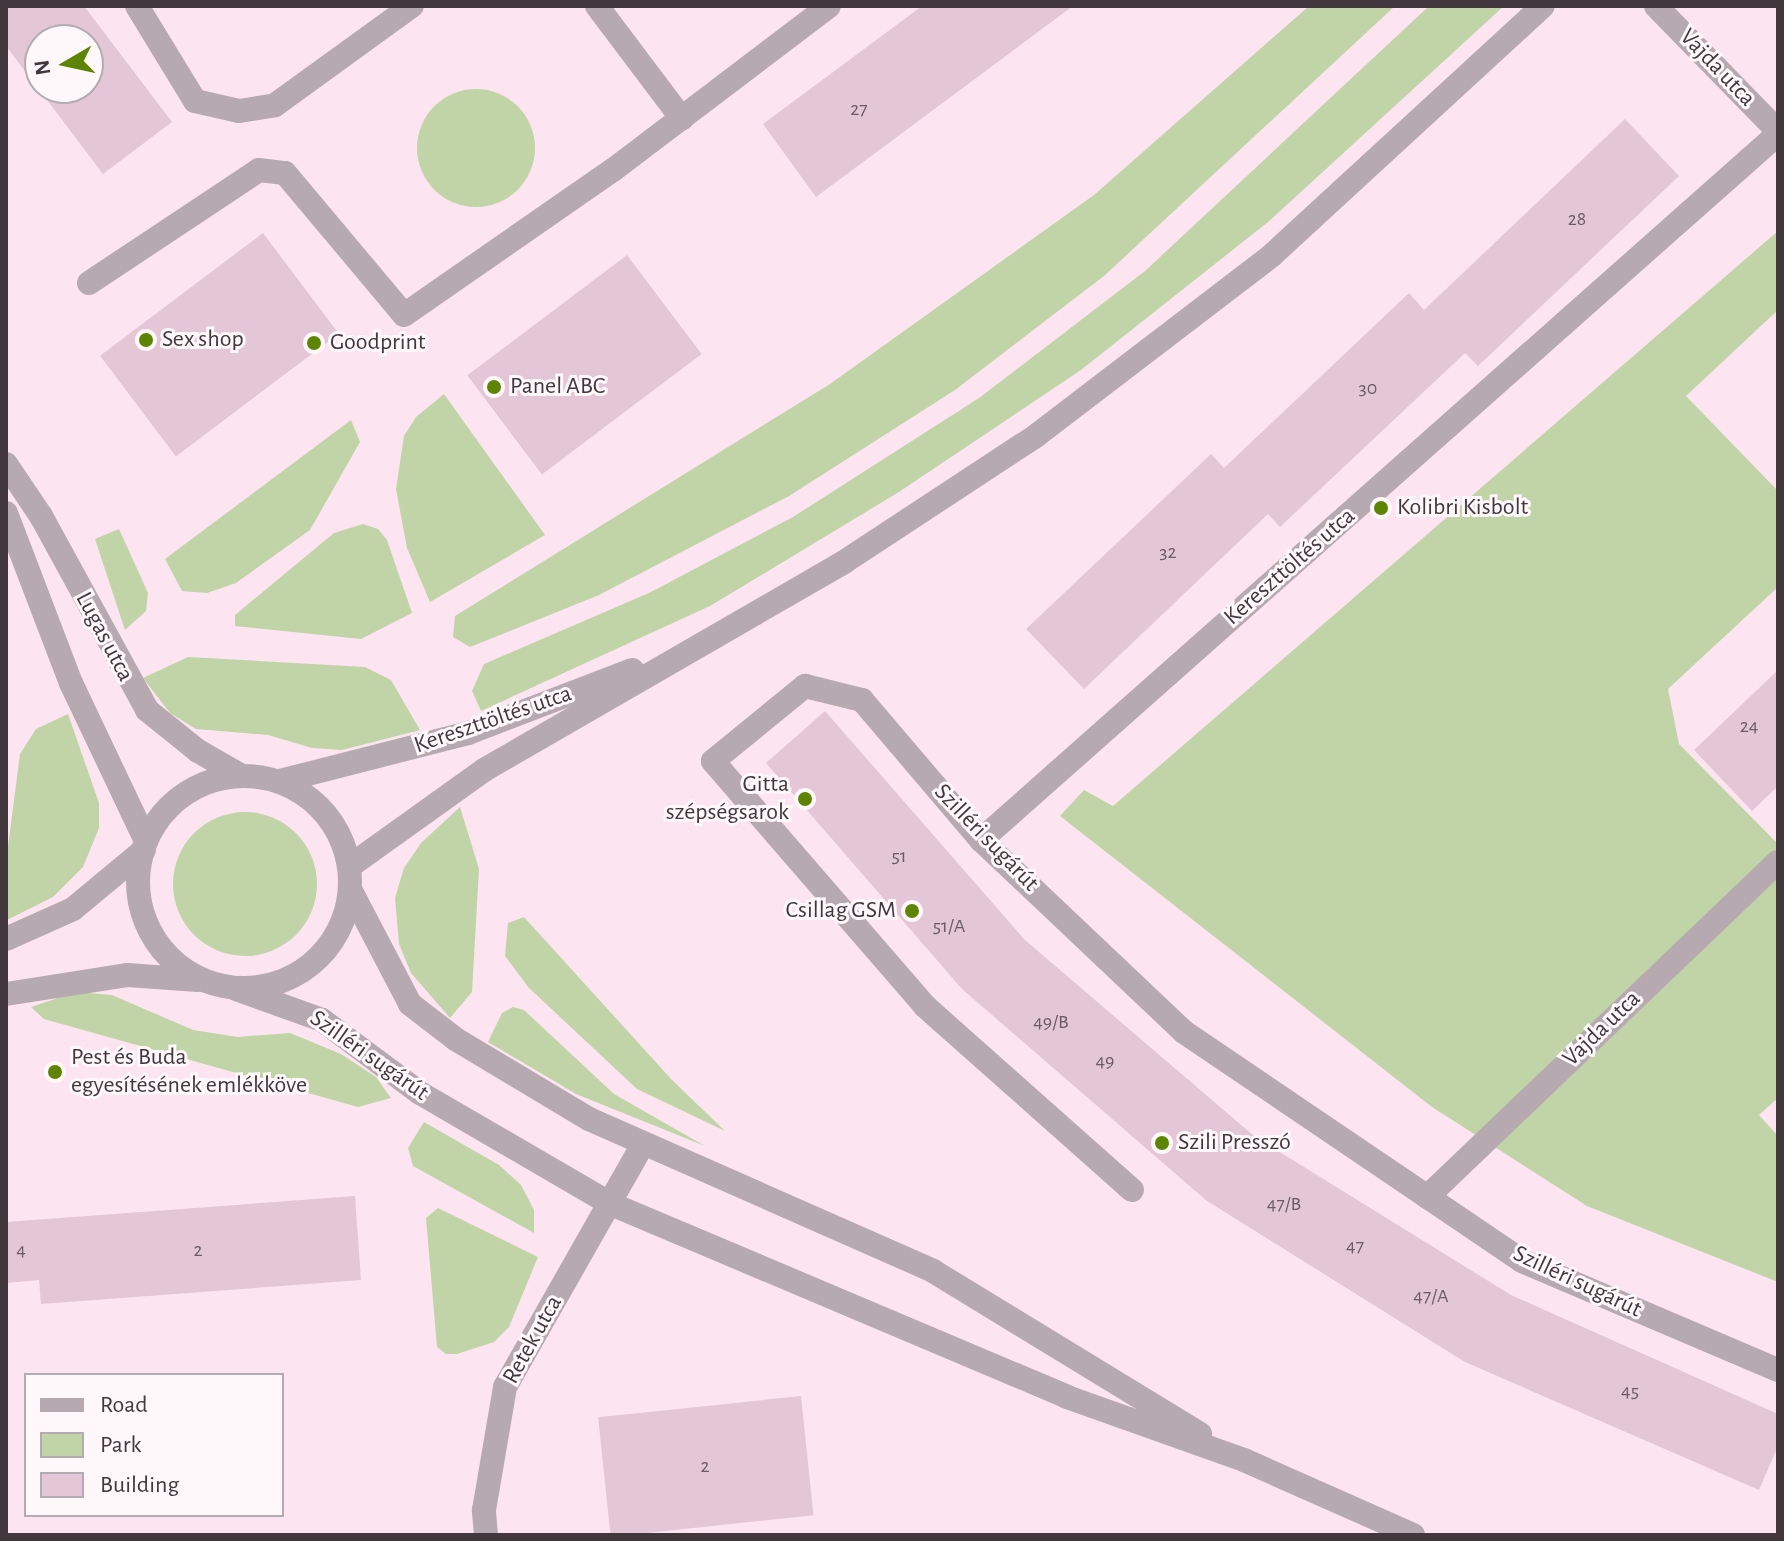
<!DOCTYPE html>
<html>
<head>
<meta charset="utf-8">
<style>
	body { margin:0 }
	#map { position:relative; width:1784px; height:1541px; overflow:hidden; background:#fce5f1; font-family:"Alegreya Sans",sans-serif }
	div>[style] { position:absolute }
	[style*='--x'] { left:calc(var(--x)*1px); top:calc(var(--y)*1px); width:calc(var(--w)*1px); rotate:calc(var(--a)*1deg) }
	.green>* { inset:0; background:#c0d4a7 }
	.round { border-radius:50% }
	.building>* { inset:0; background:#e4c7d7; transform-origin:0 0 }
	.minor>* { height:24px; margin:-12px; padding:0 12px; transform-origin:12px; border-radius:12px; background:#b6aab0 }
	.minor>.ring { margin:-12px; padding:0; box-sizing:content-box; background:none; border:24px solid #b6aab0; border-radius:50% }
	.dots>* { width:22px; height:22px; translate:-50% -50%; box-sizing:border-box; border:4px solid #fef8fb; border-radius:50% }
	span { translate:-50% -50%; white-space:nowrap; text-align:center; line-height:1.15; -webkit-text-stroke:6px #fef8fb; paint-order:stroke }
	.number-label { font-size:20px; color:#6a5b64 }
	.number-label span { -webkit-text-stroke-width:0 }
	.street-label { font-size:24px; color:#42373d }
	.poi-label { font-size:24px; color:#42373d }
	.left { translate:0 -50%; text-align:left }
	.right { translate:-100% -50%; text-align:right }
	.frame { position:absolute; inset:0; border:8px solid #42373d; pointer-events:none }
	.legend { position:absolute; left:24px; top:1373px; width:260px; height:144px; box-sizing:border-box; background:#fef8fb; border:2px solid #b3abaf; margin:0; padding:10px 14px; list-style:none; font-size:24px; color:#42373d }
	.legend li { display:flex; align-items:center; gap:16px; height:40px }
	.legend b { width:40px; border:2px solid #b3abaf }
	.north { position:absolute; left:24px; top:24px; width:80px; height:80px; box-sizing:border-box; background:#fef8fb; border:2px solid #b3abaf; border-radius:50%; rotate:261deg; font-size:22px; font-weight:700; line-height:32px; text-align:center; color:#42373d }
	.north::after { content:''; display:block; margin:auto; width:28px; height:36px; background:#5e8405; clip-path:polygon(50% 0,100% 100%,50% 72%,0 100%) }
</style>
</head>
<body>
<div id="map">
	<div class="green">
		<i style="clip-path:polygon(1309px 6px,1395px 6px,1104px 276px,955px 390px,789px 496px,599px 595px,470px 647px,453px 637px,455px 616px,830px 384px,1094px 195px)"></i>
		<i style="clip-path:polygon(1429px 6px,1504px 6px,1268px 222px,1081px 370px,899px 492px,710px 606px,481px 711px,472px 691px,484px 664px,651px 592px,793px 517px,979px 398px,1145px 271px)"></i>
		<i class="round" style="left:417px;top:89px;width:118px;height:118px"></i>
		<i style="clip-path:polygon(1778px 231px,1778px 310px,1686px 396px,1778px 491px,1778px 587px,1668px 689px,1679px 744px,1778px 844px,1778px 1098px,1759px 1115px,1778px 1136px,1778px 1282px,1587px 1206px,1432px 1107px,1060px 816px,1084px 790px,1113px 806px)"></i>
		<i style="clip-path:polygon(444px 394px,545px 535px,430px 602px,407px 548px,396px 489px,404px 436px,416px 417px)"></i>
		<i style="clip-path:polygon(351px 420px,360px 442px,310px 530px,236px 583px,207px 593px,182px 591px,165px 559px)"></i>
		<i style="clip-path:polygon(363px 524px,378px 529px,387px 540px,412px 613px,361px 639px,235px 626px,235px 615px,334px 533px)"></i>
		<i style="clip-path:polygon(119px 529px,148px 593px,146px 611px,125px 630px,95px 539px)"></i>
		<i style="clip-path:polygon(188px 657px,365px 667px,391px 680px,420px 730px,342px 750px,312px 748px,268px 735px,196px 729px,170px 713px,143px 678px)"></i>
		<i style="clip-path:polygon(68px 714px,99px 803px,99px 828px,83px 867px,53px 897px,7px 920px,6px 862px,20px 754px,36px 729px)"></i>
		<i style="clip-path:polygon(460px 807px,479px 869px,472px 992px,450px 1018px,411px 973px,399px 944px,395px 898px,404px 868px,421px 843px)"></i>
		<i class="round" style="left:173px;top:812px;width:144px;height:144px"></i>
		<i style="clip-path:polygon(524px 917px,672px 1080px,725px 1131px,637px 1089px,529px 988px,505px 956px,508px 923px)"></i>
		<i style="clip-path:polygon(76px 992px,112px 995px,193px 1030px,238px 1037px,290px 1033px,341px 1054px,376px 1077px,391px 1098px,358px 1107px,44px 1019px,31px 1007px)"></i>
		<i style="clip-path:polygon(513px 1007px,524px 1010px,614px 1094px,705px 1146px,576px 1094px,488px 1042px,502px 1013px)"></i>
		<i style="clip-path:polygon(424px 1122px,499px 1165px,521px 1185px,534px 1210px,534px 1233px,413px 1166px,408px 1148px)"></i>
		<i style="clip-path:polygon(438px 1208px,538px 1257px,509px 1327px,494px 1342px,457px 1354px,446px 1354px,437px 1347px,426px 1218px)"></i>
	</div>
	<div class="building">
		<i style="clip-path:polygon(evenodd,6px 6px,84px 6px,172px 122px,103px 174px,6px 46px,6px 6px,40px 40px,88px 40px,88px 88px,40px 88px,40px 40px)"></i>
		<i style="clip-path:polygon(922px 6px,1073px 6px,816px 197px,763px 124px)"></i>
		<i style="clip-path:polygon(1625px 119px,1679px 176px,1478px 366px,1465px 353px,1280px 527px,1268px 514px,1084px 689px,1026px 629px,1211px 454px,1224px 468px,1409px 293px,1424px 310px)"></i>
		<i style="left:263px;top:233px;width:126px;height:204px;rotate:53deg"></i>
		<i style="left:627px;top:255px;width:124px;height:200px;rotate:53deg"></i>
		<i style="clip-path:polygon(1778px 670px,1778px 786px,1752px 811px,1694px 750px)"></i>
		<i style="clip-path:polygon(825px 711px,1025px 940px,1254px 1136px,1511px 1295px,1778px 1414px,1778px 1446px,1759px 1490px,1465px 1362px,1207px 1201px,962px 989px,766px 763px)"></i>
		<i style="clip-path:polygon(355px 1196px,361px 1280px,41px 1304px,39px 1280px,6px 1283px,6px 1222px)"></i>
		<i style="left:801px;top:1396px;width:120px;height:204px;rotate:84deg"></i>
	</div>
	<div class="minor">
		<i style="--x:137;--y:6;--w:111;--a:58.6"></i>
		<i style="--x:195;--y:101;--w:45;--a:12.8"></i>
		<i style="--x:239;--y:111;--w:36;--a:-9"></i>
		<i style="--x:275;--y:105;--w:169;--a:-35.9"></i>
		<i style="--x:597;--y:6;--w:141;--a:53"></i>
		<i style="--x:1656;--y:6;--w:175;--a:45.7"></i>
		<i style="--x:89;--y:283;--w:204;--a:-33.6"></i>
		<i style="--x:259;--y:170;--w:26;--a:7"></i>
		<i style="--x:285;--y:173;--w:185;--a:50"></i>
		<i style="--x:404;--y:315;--w:254;--a:-34.8"></i>
		<i style="--x:613;--y:170;--w:271;--a:-37.2"></i>
		<i style="--x:6;--y:464;--w:63;--a:56.1"></i>
		<i style="--x:41;--y:516;--w:221;--a:61.3"></i>
		<i style="--x:147;--y:710;--w:65;--a:38.8"></i>
		<i style="--x:198;--y:751;--w:48;--a:29.7"></i>
		<i style="--x:6;--y:513;--w:182;--a:69.1"></i>
		<i style="--x:71;--y:683;--w:175;--a:64.6"></i>
		<i class="ring" style="left:138px;top:776px;width:188px;height:188px"></i>
		<i style="--x:280;--y:781;--w:194;--a:-14.3"></i>
		<i style="--x:468;--y:733;--w:176;--a:-21"></i>
		<i style="--x:981;--y:840;--w:1065;--a:-41.54"></i>
		<i style="--x:350;--y:866;--w:165;--a:-35.6"></i>
		<i style="--x:484;--y:770;--w:416;--a:-30"></i>
		<i style="--x:844;--y:562;--w:231;--a:-33.3"></i>
		<i style="--x:1037;--y:435;--w:295;--a:-37.4"></i>
		<i style="--x:1271;--y:256;--w:369;--a:-42.6"></i>
		<i style="--x:351;--y:891;--w:127;--a:62.4"></i>
		<i style="--x:410;--y:1004;--w:59;--a:37.5"></i>
		<i style="--x:457;--y:1040;--w:154;--a:30.9"></i>
		<i style="--x:589;--y:1119;--w:376;--a:23.8"></i>
		<i style="--x:933;--y:1271;--w:313;--a:31.4"></i>
		<i style="--x:6;--y:939;--w:73;--a:-24.1"></i>
		<i style="--x:73;--y:909;--w:92;--a:-39.7"></i>
		<i style="--x:236;--y:989;--w:91;--a:19.8"></i>
		<i style="--x:322;--y:1020;--w:122;--a:36.7"></i>
		<i style="--x:420;--y:1093;--w:221;--a:30.2"></i>
		<i style="--x:611;--y:1204;--w:495;--a:22.9"></i>
		<i style="--x:1067;--y:1397;--w:188;--a:19.6"></i>
		<i style="--x:1244;--y:1460;--w:185;--a:23.9"></i>
		<i style="--x:6;--y:994;--w:122;--a:-8.9"></i>
		<i style="--x:127;--y:975;--w:71;--a:4"></i>
		<i style="--x:1132;--y:1190;--w:277;--a:-138.4"></i>
		<i style="--x:925;--y:1006;--w:324;--a:-130.9"></i>
		<i style="--x:713;--y:761;--w:119;--a:-39.2"></i>
		<i style="--x:805;--y:686;--w:59;--a:13.8"></i>
		<i style="--x:862;--y:700;--w:184;--a:49.6"></i>
		<i style="--x:981;--y:840;--w:279;--a:43.4"></i>
		<i style="--x:1184;--y:1032;--w:408;--a:34.1"></i>
		<i style="--x:1522;--y:1261;--w:278;--a:23.1"></i>
		<i style="--x:1427;--y:1197;--w:485;--a:-43.7"></i>
		<i style="--x:486;--y:1535;--w:25;--a:-95"></i>
		<i style="--x:484;--y:1510;--w:125;--a:-80.3"></i>
		<i style="--x:505;--y:1387;--w:279;--a:-60.4"></i>
	</div>
	<div class="dots">
		<i style="left:146px;top:340px;background:#5e8405"></i>
		<i style="left:314px;top:343px;background:#5e8405"></i>
		<i style="left:494px;top:387px;background:#5e8405"></i>
		<i style="left:1381px;top:508px;background:#5e8405"></i>
		<i style="left:805px;top:799px;background:#5e8405"></i>
		<i style="left:912px;top:911px;background:#5e8405"></i>
		<i style="left:55px;top:1072px;background:#5e8405"></i>
		<i style="left:1162px;top:1143px;background:#5e8405"></i>
	</div>
	<div class="number-label">
		<span style="left:859px;top:109px">27</span>
		<span style="left:1577px;top:219px">28</span>
		<span style="left:1368px;top:388px">30</span>
		<span style="left:1168px;top:552px">32</span>
		<span style="left:1749px;top:726px">24</span>
		<span style="left:899px;top:856px">51</span>
		<span style="left:949px;top:926px">51/A</span>
		<span style="left:1051px;top:1022px">49/B</span>
		<span style="left:1105px;top:1061px">49</span>
		<span style="left:1284px;top:1204px">47/B</span>
		<span style="left:1355px;top:1246px">47</span>
		<span style="left:21px;top:1250px">4</span>
		<span style="left:198px;top:1250px">2</span>
		<span style="left:1431px;top:1296px">47/A</span>
		<span style="left:1630px;top:1391px">45</span>
		<span style="left:705px;top:1466px">2</span>
	</div>
	<div class="street-label">
		<span style="left:1717px;top:68px;rotate:46deg">Vajda utca</span>
		<span style="left:1290px;top:567px;rotate:-41deg">Kereszttöltés utca</span>
		<span style="left:104px;top:637px;rotate:62deg">Lugas utca</span>
		<span style="left:493px;top:720px;rotate:-19deg">Kereszttöltés utca</span>
		<span style="left:986px;top:838px;rotate:46deg">Szilléri sugárút</span>
		<span style="left:1602px;top:1029px;rotate:-44deg">Vajda utca</span>
		<span style="left:369px;top:1056px;rotate:35deg">Szilléri sugárút</span>
		<span style="left:1577px;top:1282px;rotate:25deg">Szilléri sugárút</span>
		<span style="left:533px;top:1340px;rotate:-61deg">Retek utca</span>
	</div>
	<div class="poi-label">
		<span class="left" style="left:162px;top:340px">Sex shop</span>
		<span class="left" style="left:330px;top:343px">Goodprint</span>
		<span class="left" style="left:510px;top:387px">Panel ABC</span>
		<span class="left" style="left:1397px;top:508px">Kolibri Kisbolt</span>
		<span class="right" style="left:789px;top:799px">Gitta<br>szépségsarok</span>
		<span class="right" style="left:896px;top:911px">Csillag GSM</span>
		<span class="left" style="left:71px;top:1072px">Pest és Buda<br>egyesítésének emlékköve</span>
		<span class="left" style="left:1178px;top:1143px">Szili Presszó</span>
	</div>
	<div class="frame"></div>
	<ul class="legend">
	<li><b style="height:10px;background:#b6aab0"></b>Road</li>
	<li><b style="height:22px;background:#c0d4a7"></b>Park</li>
	<li><b style="height:22px;background:#e4c7d7"></b>Building</li>
	</ul>
	<div class="north">N</div>
</div>
</body>
</html>
